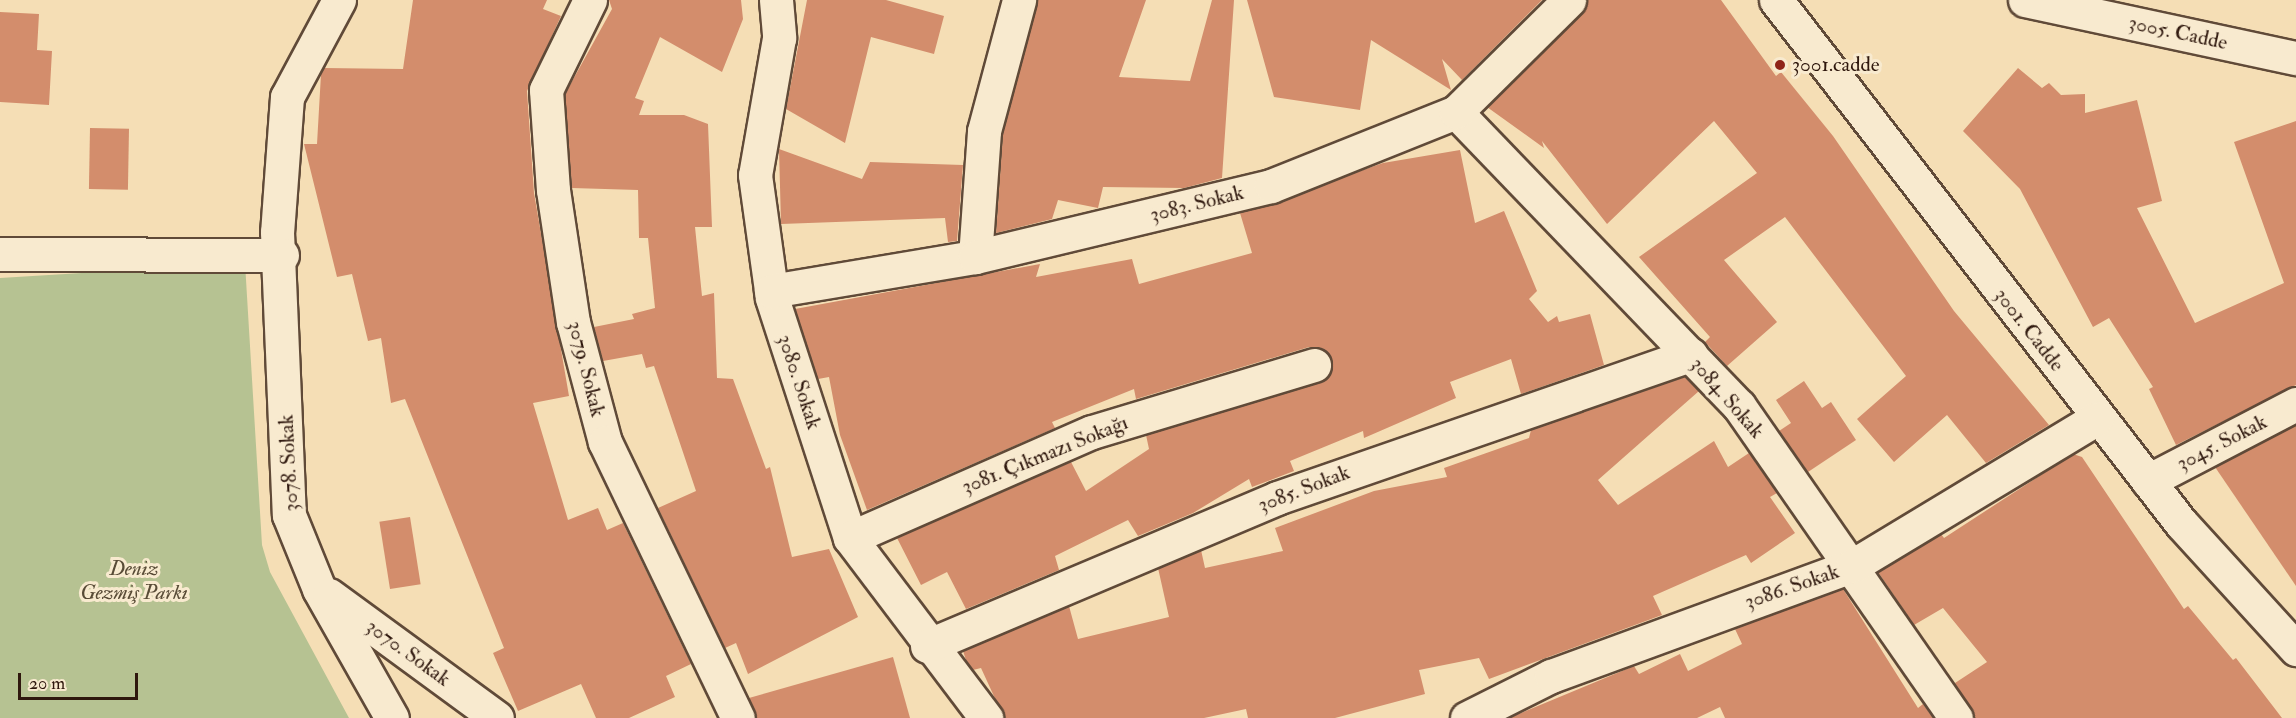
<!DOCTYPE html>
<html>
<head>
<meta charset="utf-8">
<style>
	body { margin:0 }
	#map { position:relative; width:2296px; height:718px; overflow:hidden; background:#f5deb5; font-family:"IM FELL Double Pica",serif }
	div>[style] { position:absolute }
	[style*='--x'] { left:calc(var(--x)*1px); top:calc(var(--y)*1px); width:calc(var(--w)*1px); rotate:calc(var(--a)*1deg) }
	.green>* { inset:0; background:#b6c292 }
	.building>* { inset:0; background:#d38d6c; transform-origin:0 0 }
	.roads { filter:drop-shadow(2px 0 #604a38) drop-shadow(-2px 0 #604a38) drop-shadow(0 2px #604a38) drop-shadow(0 -2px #604a38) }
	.minor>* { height:33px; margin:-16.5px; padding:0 16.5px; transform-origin:16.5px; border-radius:16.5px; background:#f8eacf }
	.dots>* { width:16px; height:16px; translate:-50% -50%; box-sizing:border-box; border:3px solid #f8eacf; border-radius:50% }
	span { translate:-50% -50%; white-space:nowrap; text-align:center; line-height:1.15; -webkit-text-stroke:6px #f8eacf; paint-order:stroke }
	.street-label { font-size:21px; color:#2f180e }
	.poi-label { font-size:21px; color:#2f180e }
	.left { translate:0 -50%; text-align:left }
	.park-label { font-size:21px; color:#584b36; font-style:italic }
	.scale { position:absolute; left:18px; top:673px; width:120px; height:27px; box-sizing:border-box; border:3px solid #2f180e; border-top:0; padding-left:8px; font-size:18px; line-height:21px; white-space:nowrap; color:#2f180e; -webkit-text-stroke:4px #f8eacf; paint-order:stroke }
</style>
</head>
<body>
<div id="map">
	<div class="green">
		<i style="clip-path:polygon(245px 263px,262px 545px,270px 572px,349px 718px,0 718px,0 278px)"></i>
	</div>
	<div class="building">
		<i style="clip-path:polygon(413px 0,547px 0,543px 9px,561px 16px,527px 91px,534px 193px,569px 396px,533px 403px,568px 520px,598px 508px,607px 530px,623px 523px,691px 664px,666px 676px,675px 697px,629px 718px,596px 718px,581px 684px,518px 711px,493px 653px,504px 648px,405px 399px,391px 403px,381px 338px,368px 341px,352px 274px,337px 277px,304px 144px,317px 144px,321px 74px,324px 68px,403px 69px)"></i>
		<i style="clip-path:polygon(609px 0,741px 0,743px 19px,722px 72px,660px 37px,635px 98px,644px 101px,639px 115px,684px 115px,708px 124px,712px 227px,695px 227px,702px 296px,714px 293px,717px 378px,733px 379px,766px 469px,770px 467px,792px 557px,829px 549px,858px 617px,748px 674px,736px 643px,725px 648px,658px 508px,696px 491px,654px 366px,646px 368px,642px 354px,603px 361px,594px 327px,634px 319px,632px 314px,655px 308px,648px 238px,639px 238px,638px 190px,572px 188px,565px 94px,612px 9px)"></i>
		<i style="clip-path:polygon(807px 0,886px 0,944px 16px,934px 54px,871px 37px,845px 143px,786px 109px)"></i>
		<i style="clip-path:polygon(1037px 0,1146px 0,1119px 77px,1190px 81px,1212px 0,1234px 0,1222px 178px,1184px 188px,1103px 187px,1098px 208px,1058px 200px,1052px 219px,996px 233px,1003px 134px)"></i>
		<i style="clip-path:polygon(1247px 0,1542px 0,1462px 80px,1442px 59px,1451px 90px,1371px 40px,1360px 110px,1274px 97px)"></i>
		<i style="clip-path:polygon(1587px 0,1721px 0,1776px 76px,1781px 72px,1833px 136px,1954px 311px,2049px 425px,1986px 463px,1947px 415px,1894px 462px,1857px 419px,1906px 376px,1785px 217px,1724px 260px,1777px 322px,1727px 366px,1705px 342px,1710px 337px,1639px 257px,1757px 173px,1714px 121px,1607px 224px,1542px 141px,1544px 148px,1487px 107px,1582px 13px)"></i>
		<i style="clip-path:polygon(0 12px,39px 14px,37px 50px,52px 51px,49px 105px,0 102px)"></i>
		<i style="clip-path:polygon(2018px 68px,2042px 88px,2049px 83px,2061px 95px,2085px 94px,2085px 113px,2137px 100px,2162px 201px,2137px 208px,2195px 323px,2284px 283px,2234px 142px,2296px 121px,2296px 385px,2176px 445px,2149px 389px,2153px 387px,2109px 318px,2093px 327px,2020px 189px,1963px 131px)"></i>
		<i style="left:90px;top:128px;width:39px;height:61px;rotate:1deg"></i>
		<i style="clip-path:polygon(779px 149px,862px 179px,870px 162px,963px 165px,957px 241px,948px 242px,945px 218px,781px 224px)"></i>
		<i style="clip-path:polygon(1460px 150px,1475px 223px,1504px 211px,1537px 291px,1529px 299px,1548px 322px,1557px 316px,1559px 322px,1590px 314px,1604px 365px,1521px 394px,1511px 359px,1450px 382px,1456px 398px,1364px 438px,1363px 431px,1290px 461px,1294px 471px,1252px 487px,1249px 479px,1193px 513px,1138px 536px,1128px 520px,1055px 556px,1059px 570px,966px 609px,947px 572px,921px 585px,897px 538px,1071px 462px,1086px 491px,1149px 449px,1146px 435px,1320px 383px,1332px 369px,1327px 352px,1309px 347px,1136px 399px,1134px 389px,1052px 422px,1055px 428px,867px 510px,840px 435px,829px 377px,818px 379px,795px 309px,1040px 264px,1036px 277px,1132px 259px,1139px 284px,1252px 253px,1240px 213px,1383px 163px)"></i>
		<i style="clip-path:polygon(1685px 377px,1699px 391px,1598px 480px,1618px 505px,1714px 441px,1728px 467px,1749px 453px,1777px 493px,1770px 497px,1795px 533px,1751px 563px,1746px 555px,1653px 596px,1662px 615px,1489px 679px,1479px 658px,1419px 670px,1425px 694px,1335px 718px,1248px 718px,1246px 709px,1204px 718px,1004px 718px,981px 668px,973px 670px,966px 660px,963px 651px,1069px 606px,1078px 639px,1169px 617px,1158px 568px,1201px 550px,1205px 568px,1283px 551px,1275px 528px,1374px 491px,1447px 477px,1444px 468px,1529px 438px,1531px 430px)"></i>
		<i style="clip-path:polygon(1804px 381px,1822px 408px,1831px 402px,1856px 440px,1808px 472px,1779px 431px,1791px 423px,1776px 400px)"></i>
		<i style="clip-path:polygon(2296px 425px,2296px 586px,2215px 467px)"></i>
		<i style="clip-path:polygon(2073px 454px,2082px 457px,2184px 609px,2188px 606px,2233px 660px,2236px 658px,2282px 718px,1974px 718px,1955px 683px,1987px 662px,1943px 608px,1914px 625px,1878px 572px,1941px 534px,1944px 538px)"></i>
		<i style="left:410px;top:517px;width:68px;height:31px;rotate:81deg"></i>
		<i style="clip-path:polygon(1843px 589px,1918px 708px,1923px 704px,1933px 718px,1725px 718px,1720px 707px,1697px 718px,1509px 718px,1634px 666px,1639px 674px,1680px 654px,1688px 671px,1742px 644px,1735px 629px)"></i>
		<i style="clip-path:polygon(893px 657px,910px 718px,757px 718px,749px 698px)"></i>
	</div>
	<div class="roads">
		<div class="minor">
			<i style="--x:339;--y:0;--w:110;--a:118.2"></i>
			<i style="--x:287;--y:97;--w:135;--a:94.2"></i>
			<i style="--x:277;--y:232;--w:283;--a:87.6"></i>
			<i style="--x:289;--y:515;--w:80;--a:67.9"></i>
			<i style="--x:319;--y:589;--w:148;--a:60.5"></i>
			<i style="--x:590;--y:0;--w:100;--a:116.1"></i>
			<i style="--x:546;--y:90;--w:100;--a:86"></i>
			<i style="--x:553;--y:190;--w:134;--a:81.4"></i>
			<i style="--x:573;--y:322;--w:124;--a:75.1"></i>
			<i style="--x:605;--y:442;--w:306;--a:64.3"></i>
			<i style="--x:776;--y:0;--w:38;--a:85"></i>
			<i style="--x:779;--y:38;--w:139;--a:99.9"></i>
			<i style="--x:755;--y:175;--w:124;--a:82.1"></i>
			<i style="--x:772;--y:298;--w:252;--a:72"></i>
			<i style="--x:850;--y:538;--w:226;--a:52.9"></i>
			<i style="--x:1776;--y:0;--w:661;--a:52.25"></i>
			<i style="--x:2181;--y:523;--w:171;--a:47.6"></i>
			<i style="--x:2025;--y:0;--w:277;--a:12.1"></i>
			<i style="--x:1456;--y:112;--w:408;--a:46.1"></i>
			<i style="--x:1739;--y:406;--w:380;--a:55.2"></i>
			<i style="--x:0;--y:254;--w:282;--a:0.2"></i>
			<i style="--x:975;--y:257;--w:126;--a:-85.9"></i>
			<i style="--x:984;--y:131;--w:136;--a:-75"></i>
			<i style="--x:771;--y:291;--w:207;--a:-9.5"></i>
			<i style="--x:975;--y:257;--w:304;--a:-13.5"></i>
			<i style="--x:1271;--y:186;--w:199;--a:-21.8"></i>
			<i style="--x:1456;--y:112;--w:159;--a:-44.7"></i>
			<i style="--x:2148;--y:481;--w:167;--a:-27.5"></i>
			<i style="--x:850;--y:538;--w:264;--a:-23.7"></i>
			<i style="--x:1092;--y:432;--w:232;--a:-16.8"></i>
			<i style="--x:329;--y:595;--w:208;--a:36.2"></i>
			<i style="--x:927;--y:646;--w:380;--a:-22.9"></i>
			<i style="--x:1277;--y:498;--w:438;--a:-19.1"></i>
			<i style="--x:1467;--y:718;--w:94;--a:-26.6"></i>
			<i style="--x:1551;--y:676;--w:320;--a:-20.1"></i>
			<i style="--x:1852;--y:566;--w:286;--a:-31.1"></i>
		</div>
	</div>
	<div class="dots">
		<i style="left:1780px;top:65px;background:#8f2418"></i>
	</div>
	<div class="street-label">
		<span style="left:2178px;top:33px;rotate:12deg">3005. Cadde</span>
		<span style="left:1197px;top:204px;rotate:-14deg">3083. Sokak</span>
		<span style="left:2029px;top:330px;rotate:52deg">3001. Cadde</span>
		<span style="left:586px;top:369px;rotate:76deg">3079. Sokak</span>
		<span style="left:799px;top:382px;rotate:72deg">3080. Sokak</span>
		<span style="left:1727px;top:398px;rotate:49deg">3084. Sokak</span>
		<span style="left:2222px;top:443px;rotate:-27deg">3045. Sokak</span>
		<span style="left:1045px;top:455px;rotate:-22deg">3081. Çıkmazı Sokağı</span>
		<span style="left:289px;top:463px;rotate:-93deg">3078. Sokak</span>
		<span style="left:1304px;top:489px;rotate:-21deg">3085. Sokak</span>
		<span style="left:1792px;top:587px;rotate:-19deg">3086. Sokak</span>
		<span style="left:408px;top:653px;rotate:36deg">3070. Sokak</span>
	</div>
	<div class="poi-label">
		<span class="left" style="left:1792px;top:65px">3001.cadde</span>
	</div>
	<div class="park-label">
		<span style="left:134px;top:581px">Deniz<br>Gezmiş Parkı</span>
	</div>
	<div class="scale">20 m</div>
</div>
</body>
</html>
